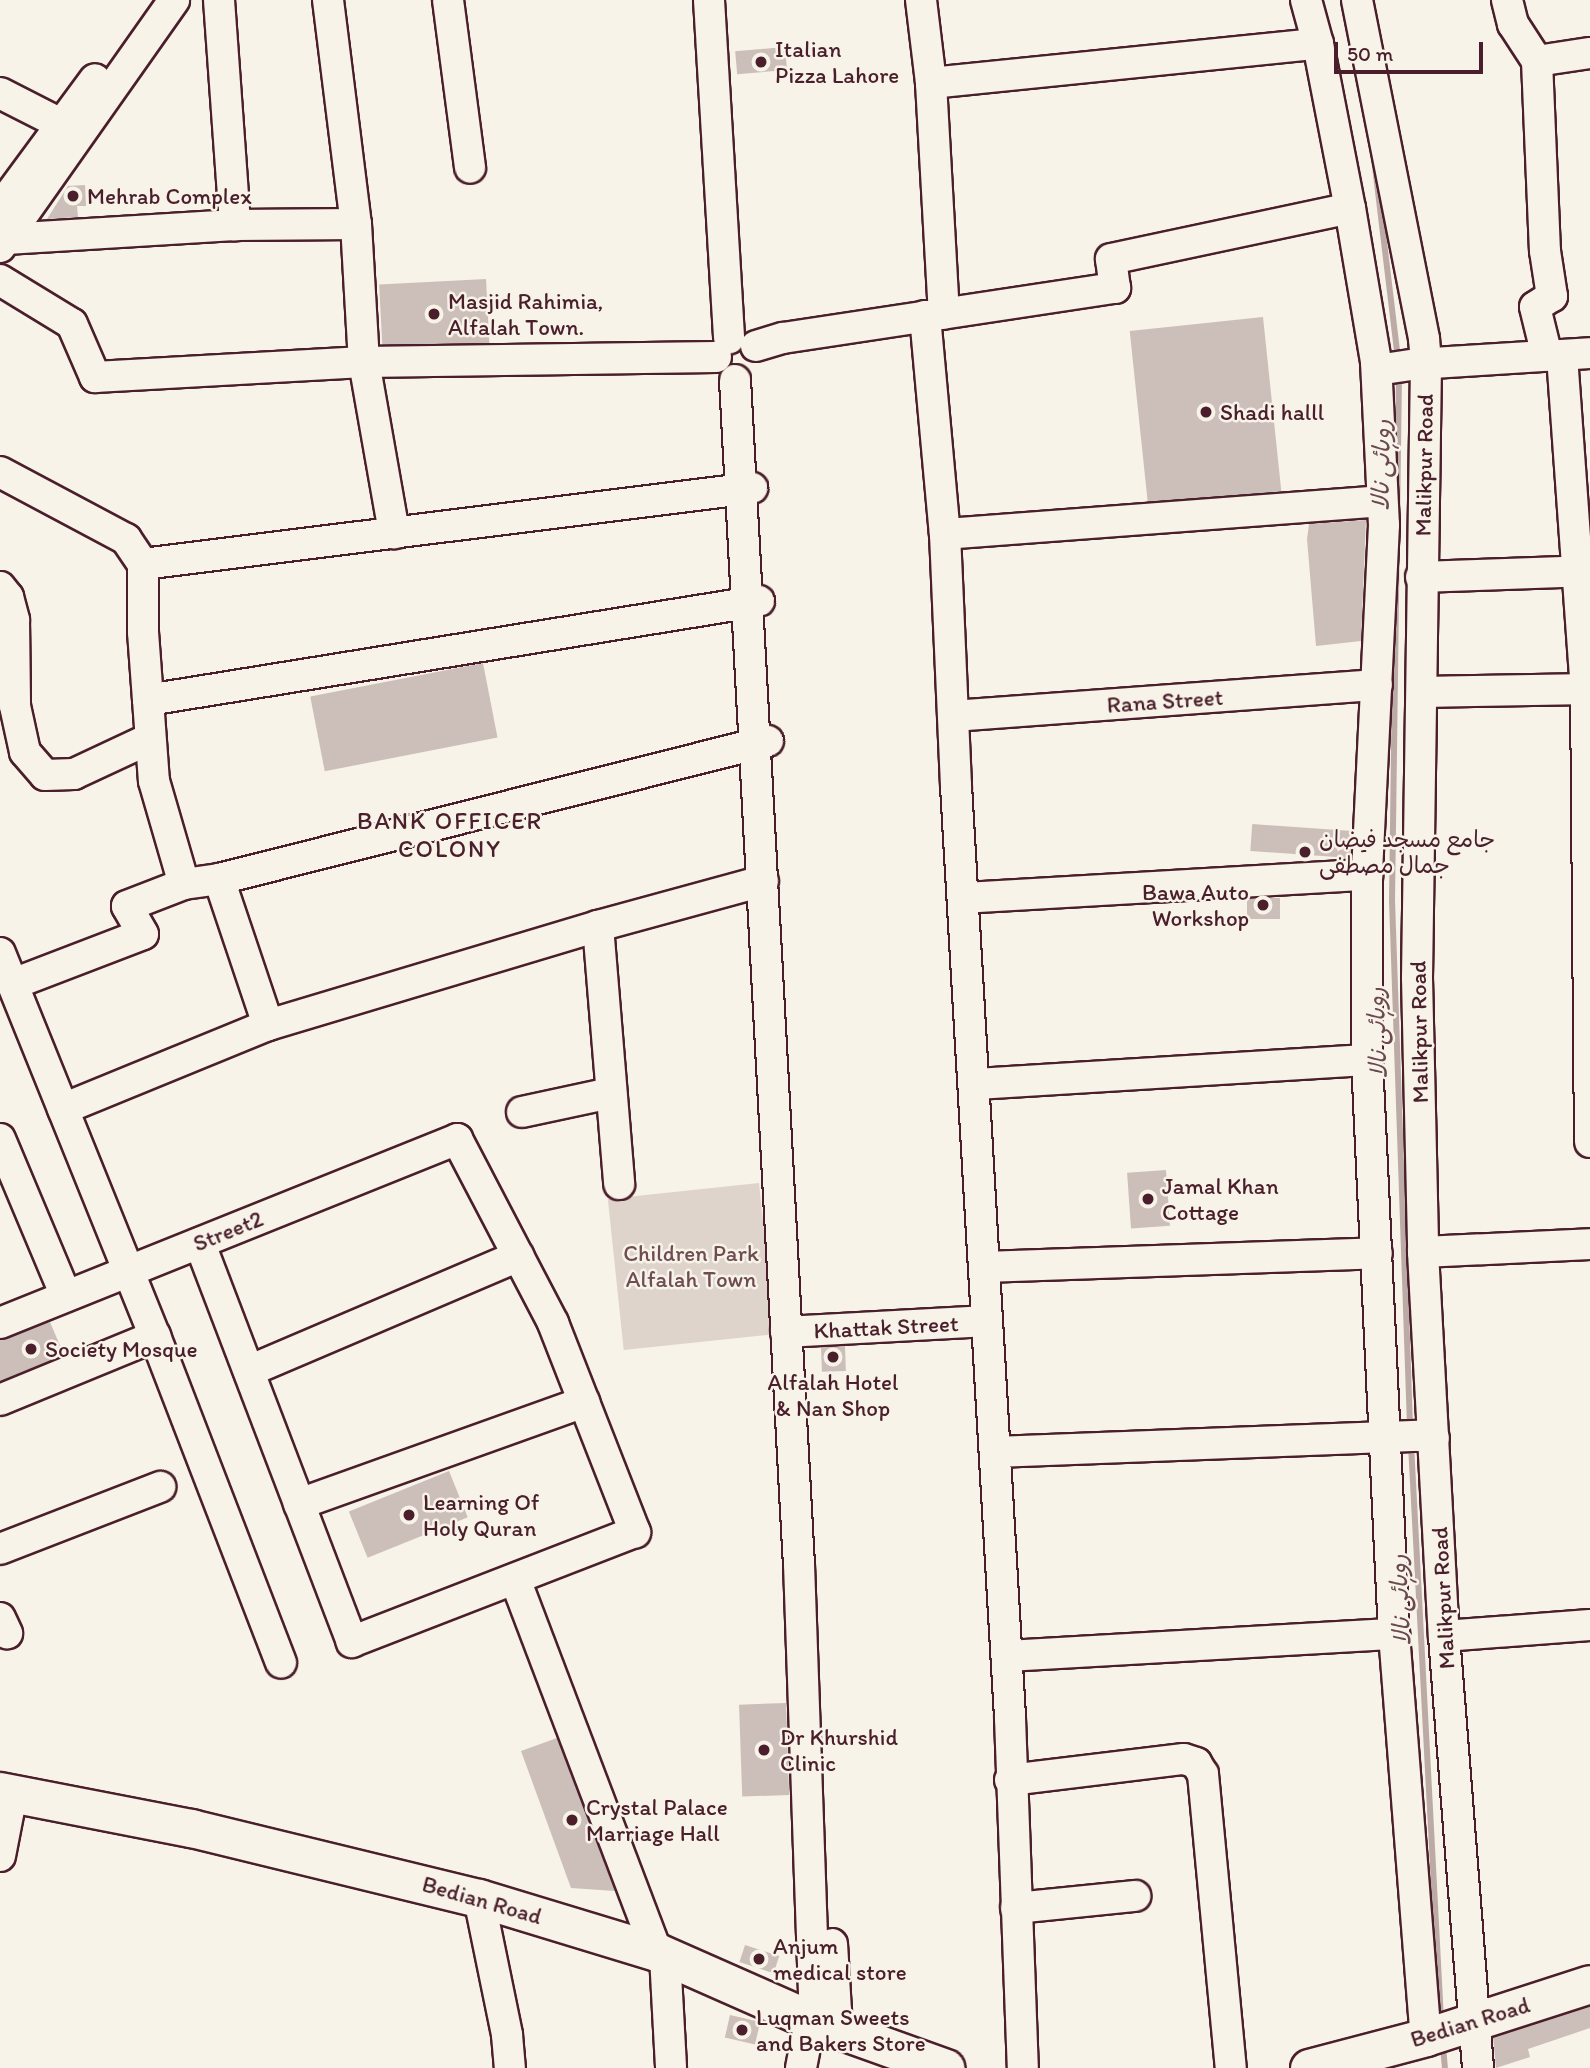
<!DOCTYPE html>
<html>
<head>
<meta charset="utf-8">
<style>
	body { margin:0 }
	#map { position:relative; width:1590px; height:2068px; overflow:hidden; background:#f7f3e8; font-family:Itim,"Playpen Sans Arabic",sans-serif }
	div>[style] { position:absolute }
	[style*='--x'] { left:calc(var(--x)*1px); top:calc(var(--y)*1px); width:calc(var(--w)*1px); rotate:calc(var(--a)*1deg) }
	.green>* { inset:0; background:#ded4cc; transform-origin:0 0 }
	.stream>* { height:6px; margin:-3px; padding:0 3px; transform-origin:3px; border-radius:3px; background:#bcaaa7 }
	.building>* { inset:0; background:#ccbfb9; transform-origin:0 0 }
	.roads { filter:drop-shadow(2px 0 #4a1f2b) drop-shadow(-2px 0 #4a1f2b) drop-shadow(0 2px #4a1f2b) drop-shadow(0 -2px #4a1f2b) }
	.minor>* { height:30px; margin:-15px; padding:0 15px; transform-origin:15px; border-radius:15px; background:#f7f3e8 }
	.major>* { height:37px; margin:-18.5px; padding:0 18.5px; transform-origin:18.5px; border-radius:18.5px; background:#f7f3e8 }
	.dots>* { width:19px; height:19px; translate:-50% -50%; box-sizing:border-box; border:4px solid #f7f3e8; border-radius:50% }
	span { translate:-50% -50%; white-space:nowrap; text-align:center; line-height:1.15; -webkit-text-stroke:5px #f7f3e8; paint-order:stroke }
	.poi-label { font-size:23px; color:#4a1f2b }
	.left { translate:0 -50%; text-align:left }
	.right { translate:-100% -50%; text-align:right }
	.street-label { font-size:23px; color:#4a1f2b }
	.park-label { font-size:23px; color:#6f4c53 }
	.water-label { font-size:24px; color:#6c4950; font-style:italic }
	.neighbourhood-label { font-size:24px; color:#4a1f2b; letter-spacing:2px }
	.scale { position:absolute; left:1334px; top:42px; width:149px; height:32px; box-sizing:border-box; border:4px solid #4a1f2b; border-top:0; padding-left:9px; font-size:21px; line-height:24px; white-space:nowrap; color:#4a1f2b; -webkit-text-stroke:5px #f7f3e8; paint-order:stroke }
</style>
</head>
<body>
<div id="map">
	<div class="green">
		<i style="left:759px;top:1183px;width:152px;height:152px;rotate:84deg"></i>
	</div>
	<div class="stream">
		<i style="--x:1374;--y:158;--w:203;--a:83.2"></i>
		<i style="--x:1399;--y:374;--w:526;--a:90.76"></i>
		<i style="--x:1392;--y:900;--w:527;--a:88.04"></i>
		<i style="--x:1411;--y:1444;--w:578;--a:87.02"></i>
		<i style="--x:1443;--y:2046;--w:22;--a:85"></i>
	</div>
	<div class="building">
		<i style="left:785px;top:47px;width:23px;height:50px;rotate:85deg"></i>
		<i style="clip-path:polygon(85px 185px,86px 206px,77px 206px,78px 217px,47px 219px,68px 186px)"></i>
		<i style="left:486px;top:279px;width:64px;height:107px;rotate:87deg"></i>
		<i style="left:1263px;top:317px;width:175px;height:134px;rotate:84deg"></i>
		<i style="clip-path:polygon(1366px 520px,1361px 641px,1316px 646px,1307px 539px,1309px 524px)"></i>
		<i style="left:483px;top:663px;width:76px;height:176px;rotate:79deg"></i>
		<i style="left:1352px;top:831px;width:27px;height:100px;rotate:94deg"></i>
		<i style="left:1280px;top:898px;width:21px;height:33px;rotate:90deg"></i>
		<i style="left:1166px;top:1170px;width:56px;height:39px;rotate:86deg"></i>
		<i style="clip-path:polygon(50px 1322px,64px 1355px,0 1381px,0 1340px)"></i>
		<i style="left:845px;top:1346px;width:25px;height:24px;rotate:88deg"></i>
		<i style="left:449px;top:1471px;width:50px;height:108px;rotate:68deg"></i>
		<i style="left:786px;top:1703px;width:92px;height:47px;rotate:88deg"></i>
		<i style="clip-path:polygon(557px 1738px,615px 1891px,571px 1888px,521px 1751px)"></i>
		<i style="left:745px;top:1945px;width:36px;height:18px;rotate:18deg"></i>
		<i style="clip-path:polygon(1590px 2006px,1590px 2028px,1528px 2049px,1530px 2057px,1496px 2068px,1493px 2037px)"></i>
		<i style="left:730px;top:2015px;width:31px;height:23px;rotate:13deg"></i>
	</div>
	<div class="roads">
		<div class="minor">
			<i style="--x:219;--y:0;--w:226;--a:85.9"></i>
			<i style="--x:328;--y:0;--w:226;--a:82.9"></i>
			<i style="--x:356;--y:224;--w:138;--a:86.7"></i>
			<i style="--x:364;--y:362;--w:174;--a:80"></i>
			<i style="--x:448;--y:0;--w:169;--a:82.5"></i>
			<i style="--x:709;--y:0;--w:339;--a:86.6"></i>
			<i style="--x:921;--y:0;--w:84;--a:83.1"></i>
			<i style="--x:931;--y:83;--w:231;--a:86.8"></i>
			<i style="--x:1306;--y:0;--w:46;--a:74.7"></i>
			<i style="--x:1318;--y:44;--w:167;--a:79"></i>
			<i style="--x:1350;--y:208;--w:156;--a:80.4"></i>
			<i style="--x:1376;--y:362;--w:163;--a:87.2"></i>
			<i style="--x:1384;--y:525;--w:350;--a:92.8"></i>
			<i style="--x:1367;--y:875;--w:185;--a:90"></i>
			<i style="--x:1367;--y:1060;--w:575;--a:87.31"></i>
			<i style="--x:1394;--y:1634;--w:404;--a:85.5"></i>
			<i style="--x:1357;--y:0;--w:346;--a:78.8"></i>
			<i style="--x:1424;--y:339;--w:25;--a:85"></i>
			<i style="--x:1426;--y:364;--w:614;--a:90.84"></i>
			<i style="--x:1417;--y:978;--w:274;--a:88.7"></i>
			<i style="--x:1423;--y:1252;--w:385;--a:86.9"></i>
			<i style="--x:1444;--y:1636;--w:433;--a:85.5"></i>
			<i style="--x:1507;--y:0;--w:25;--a:76"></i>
			<i style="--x:1513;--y:24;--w:44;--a:57"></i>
			<i style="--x:1537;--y:61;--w:190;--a:87.6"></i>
			<i style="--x:1545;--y:251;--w:46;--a:81.2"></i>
			<i style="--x:1552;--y:296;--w:20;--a:147"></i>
			<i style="--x:1535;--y:307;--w:50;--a:76.2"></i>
			<i style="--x:1537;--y:61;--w:54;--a:-8.6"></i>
			<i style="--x:931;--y:83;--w:389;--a:-5.8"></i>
			<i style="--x:0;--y:93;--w:68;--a:26.9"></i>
			<i style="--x:61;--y:124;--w:19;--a:12"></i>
			<i style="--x:0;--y:208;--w:160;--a:-53.6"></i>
			<i style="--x:6;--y:239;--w:229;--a:-3.5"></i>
			<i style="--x:235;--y:225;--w:121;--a:-0.5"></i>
			<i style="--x:0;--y:247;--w:302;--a:-54.8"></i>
			<i style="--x:0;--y:280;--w:84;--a:31.4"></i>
			<i style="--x:72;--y:324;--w:58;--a:66.5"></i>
			<i style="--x:95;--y:377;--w:269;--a:-3.2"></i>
			<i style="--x:364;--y:362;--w:352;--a:-0.8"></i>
			<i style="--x:925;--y:316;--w:219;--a:84.8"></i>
			<i style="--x:945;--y:534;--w:252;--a:87.5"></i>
			<i style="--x:956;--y:786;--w:934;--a:86.68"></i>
			<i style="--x:1010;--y:1718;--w:350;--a:87.9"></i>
			<i style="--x:756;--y:346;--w:28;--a:-17"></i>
			<i style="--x:783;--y:338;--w:336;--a:-8.6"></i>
			<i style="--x:1115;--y:288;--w:29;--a:-98"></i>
			<i style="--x:1111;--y:259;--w:244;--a:-12"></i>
			<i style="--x:1562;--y:356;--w:334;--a:85.9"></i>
			<i style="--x:1586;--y:689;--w:453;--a:89.5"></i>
			<i style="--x:1377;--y:370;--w:40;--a:-8.5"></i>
			<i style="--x:1417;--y:364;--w:173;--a:-3.6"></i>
			<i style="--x:735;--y:380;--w:1186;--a:86.91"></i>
			<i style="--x:799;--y:1564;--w:437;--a:88"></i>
			<i style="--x:814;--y:2001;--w:68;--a:101"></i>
			<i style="--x:0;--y:472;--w:143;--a:28"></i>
			<i style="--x:126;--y:539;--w:30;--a:56"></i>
			<i style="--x:143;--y:564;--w:68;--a:90"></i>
			<i style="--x:143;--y:632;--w:149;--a:85.8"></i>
			<i style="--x:154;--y:781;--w:107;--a:73.8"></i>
			<i style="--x:945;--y:534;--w:438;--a:-4.3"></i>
			<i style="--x:143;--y:564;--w:614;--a:-7.11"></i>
			<i style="--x:1421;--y:577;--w:169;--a:-2"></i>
			<i style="--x:0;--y:587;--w:13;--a:51"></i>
			<i style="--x:8;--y:597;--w:24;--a:75"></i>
			<i style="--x:14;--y:620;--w:86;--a:89.3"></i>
			<i style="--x:15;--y:706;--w:47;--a:77.7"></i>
			<i style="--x:25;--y:752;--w:30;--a:49"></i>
			<i style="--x:45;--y:775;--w:29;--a:-2"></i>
			<i style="--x:74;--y:774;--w:83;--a:-25"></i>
			<i style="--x:1423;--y:692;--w:167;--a:-1"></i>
			<i style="--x:148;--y:700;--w:619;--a:-9.2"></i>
			<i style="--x:953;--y:716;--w:425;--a:-4.2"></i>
			<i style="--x:219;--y:879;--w:154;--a:71.4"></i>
			<i style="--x:963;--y:898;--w:405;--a:-3.3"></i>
			<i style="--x:598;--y:926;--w:259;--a:85.3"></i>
			<i style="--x:0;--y:953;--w:413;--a:68"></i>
			<i style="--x:155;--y:1336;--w:350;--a:68.9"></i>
			<i style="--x:13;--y:984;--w:139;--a:-21"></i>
			<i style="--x:143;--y:934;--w:32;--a:-120"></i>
			<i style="--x:127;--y:906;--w:61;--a:-21.1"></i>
			<i style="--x:184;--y:884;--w:35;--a:-8"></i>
			<i style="--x:219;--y:879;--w:566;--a:-14.11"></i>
			<i style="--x:975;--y:1084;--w:393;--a:-3.5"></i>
			<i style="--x:63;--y:1109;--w:222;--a:-22.3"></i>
			<i style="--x:268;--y:1025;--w:345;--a:-16.7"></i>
			<i style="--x:598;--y:926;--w:171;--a:-15.3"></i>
			<i style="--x:522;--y:1112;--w:91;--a:-12.1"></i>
			<i style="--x:0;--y:1139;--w:170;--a:67.2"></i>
			<i style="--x:1423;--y:1252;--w:167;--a:-2.7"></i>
			<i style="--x:984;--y:1267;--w:393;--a:-2"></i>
			<i style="--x:0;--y:1323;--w:493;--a:-21.9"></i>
			<i style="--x:457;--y:1139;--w:208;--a:62.4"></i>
			<i style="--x:553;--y:1323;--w:225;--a:68.6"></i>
			<i style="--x:635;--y:1532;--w:304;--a:158.8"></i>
			<i style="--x:352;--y:1642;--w:427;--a:-110.9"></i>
			<i style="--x:786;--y:1332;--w:201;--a:-3.1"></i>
			<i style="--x:249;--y:1371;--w:293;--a:-23.1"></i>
			<i style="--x:0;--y:1400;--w:168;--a:-22.4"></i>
			<i style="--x:995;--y:1452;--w:424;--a:-2.2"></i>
			<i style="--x:1419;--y:1436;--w:15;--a:8"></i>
			<i style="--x:299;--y:1504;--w:303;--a:-19.7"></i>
			<i style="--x:0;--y:1549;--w:172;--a:-21.2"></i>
			<i style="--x:515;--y:1579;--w:399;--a:69.2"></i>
			<i style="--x:0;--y:1618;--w:17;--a:65"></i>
			<i style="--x:1444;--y:1636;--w:146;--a:-4.3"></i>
			<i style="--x:1007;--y:1656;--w:388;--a:-3.3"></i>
			<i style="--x:1010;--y:1780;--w:175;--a:-6.9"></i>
			<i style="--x:1184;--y:1759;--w:13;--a:18"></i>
			<i style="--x:1196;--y:1763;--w:13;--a:58"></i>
			<i style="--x:1203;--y:1774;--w:295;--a:84.6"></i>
			<i style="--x:0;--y:1856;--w:63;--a:-79"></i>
			<i style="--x:479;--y:1898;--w:140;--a:78.4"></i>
			<i style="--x:507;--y:2035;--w:33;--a:85"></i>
			<i style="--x:1016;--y:1908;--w:120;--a:-5.8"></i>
			<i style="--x:665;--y:1956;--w:112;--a:86.9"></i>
			<i style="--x:830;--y:2027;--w:17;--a:-69"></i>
			<i style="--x:836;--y:2011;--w:67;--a:-93.4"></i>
		</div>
		<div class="major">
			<i style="--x:0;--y:1791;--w:195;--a:11"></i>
			<i style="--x:191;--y:1828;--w:296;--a:13.7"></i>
			<i style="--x:479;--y:1898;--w:186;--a:16.9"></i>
			<i style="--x:657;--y:1952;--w:166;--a:23.8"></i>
			<i style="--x:809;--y:2019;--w:145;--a:19.7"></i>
			<i style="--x:1309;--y:2068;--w:121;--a:-14.8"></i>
			<i style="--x:1426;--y:2037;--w:172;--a:-17.9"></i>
		</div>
	</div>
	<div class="dots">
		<i style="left:761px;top:62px;background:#4a1f2b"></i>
		<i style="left:73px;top:196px;background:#4a1f2b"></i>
		<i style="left:434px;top:314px;background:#4a1f2b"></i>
		<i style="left:1206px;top:412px;background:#4a1f2b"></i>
		<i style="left:1305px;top:852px;background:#4a1f2b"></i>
		<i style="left:1263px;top:905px;background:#4a1f2b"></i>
		<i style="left:1148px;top:1199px;background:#4a1f2b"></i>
		<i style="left:31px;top:1349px;background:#4a1f2b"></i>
		<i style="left:833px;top:1357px;background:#4a1f2b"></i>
		<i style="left:409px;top:1515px;background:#4a1f2b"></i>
		<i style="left:764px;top:1750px;background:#4a1f2b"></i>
		<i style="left:572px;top:1820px;background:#4a1f2b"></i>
		<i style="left:759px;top:1959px;background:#4a1f2b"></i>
		<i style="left:742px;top:2030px;background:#4a1f2b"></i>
	</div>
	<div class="poi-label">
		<span class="left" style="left:775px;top:62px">Italian<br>Pizza Lahore</span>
		<span class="left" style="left:87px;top:196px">Mehrab Complex</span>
		<span class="left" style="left:448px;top:314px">Masjid Rahimia,<br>Alfalah Town.</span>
		<span class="left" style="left:1220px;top:412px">Shadi halll</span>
		<span class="left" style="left:1319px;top:852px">جامع مسجد فیضان<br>جمال مصطفی</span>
		<span class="right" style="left:1249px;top:905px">Bawa Auto<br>Workshop</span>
		<span class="left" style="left:1162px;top:1199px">Jamal Khan<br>Cottage</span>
		<span class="left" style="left:45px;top:1349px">Society Mosque</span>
		<span style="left:833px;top:1395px">Alfalah Hotel<br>&amp; Nan Shop</span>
		<span class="left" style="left:423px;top:1515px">Learning Of<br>Holy Quran</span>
		<span class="left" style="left:780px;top:1750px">Dr Khurshid<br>Clinic</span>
		<span class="left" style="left:586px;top:1820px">Crystal Palace<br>Marriage Hall</span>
		<span class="left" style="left:773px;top:1959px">Anjum<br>medical store</span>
		<span class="left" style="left:756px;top:2030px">Luqman Sweets<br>and Bakers Store</span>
	</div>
	<div class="street-label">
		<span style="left:1424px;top:465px;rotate:-89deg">Malikpur Road</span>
		<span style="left:1165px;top:701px;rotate:-4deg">Rana Street</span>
		<span style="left:1419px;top:1032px;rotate:-91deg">Malikpur Road</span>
		<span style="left:228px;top:1231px;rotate:-22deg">Street2</span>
		<span style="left:886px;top:1327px;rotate:-3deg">Khattak Street</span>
		<span style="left:1443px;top:1598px;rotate:-93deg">Malikpur Road</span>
		<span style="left:482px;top:1900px;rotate:16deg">Bedian Road</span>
		<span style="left:1470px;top:2022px;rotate:-17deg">Bedian Road</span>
	</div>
	<div class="park-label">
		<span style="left:691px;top:1266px">Children Park<br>Alfalah Town</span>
	</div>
	<div class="water-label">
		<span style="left:1381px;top:465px;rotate:-89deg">روہائی نالا</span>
		<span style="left:1377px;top:1033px;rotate:-92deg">روہائی نالا</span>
		<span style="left:1400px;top:1600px;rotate:-93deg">روہائی نالا</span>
	</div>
	<div class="neighbourhood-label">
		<span style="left:450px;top:835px">BANK OFFICER<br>COLONY</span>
	</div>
	<div class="scale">50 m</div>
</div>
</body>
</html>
